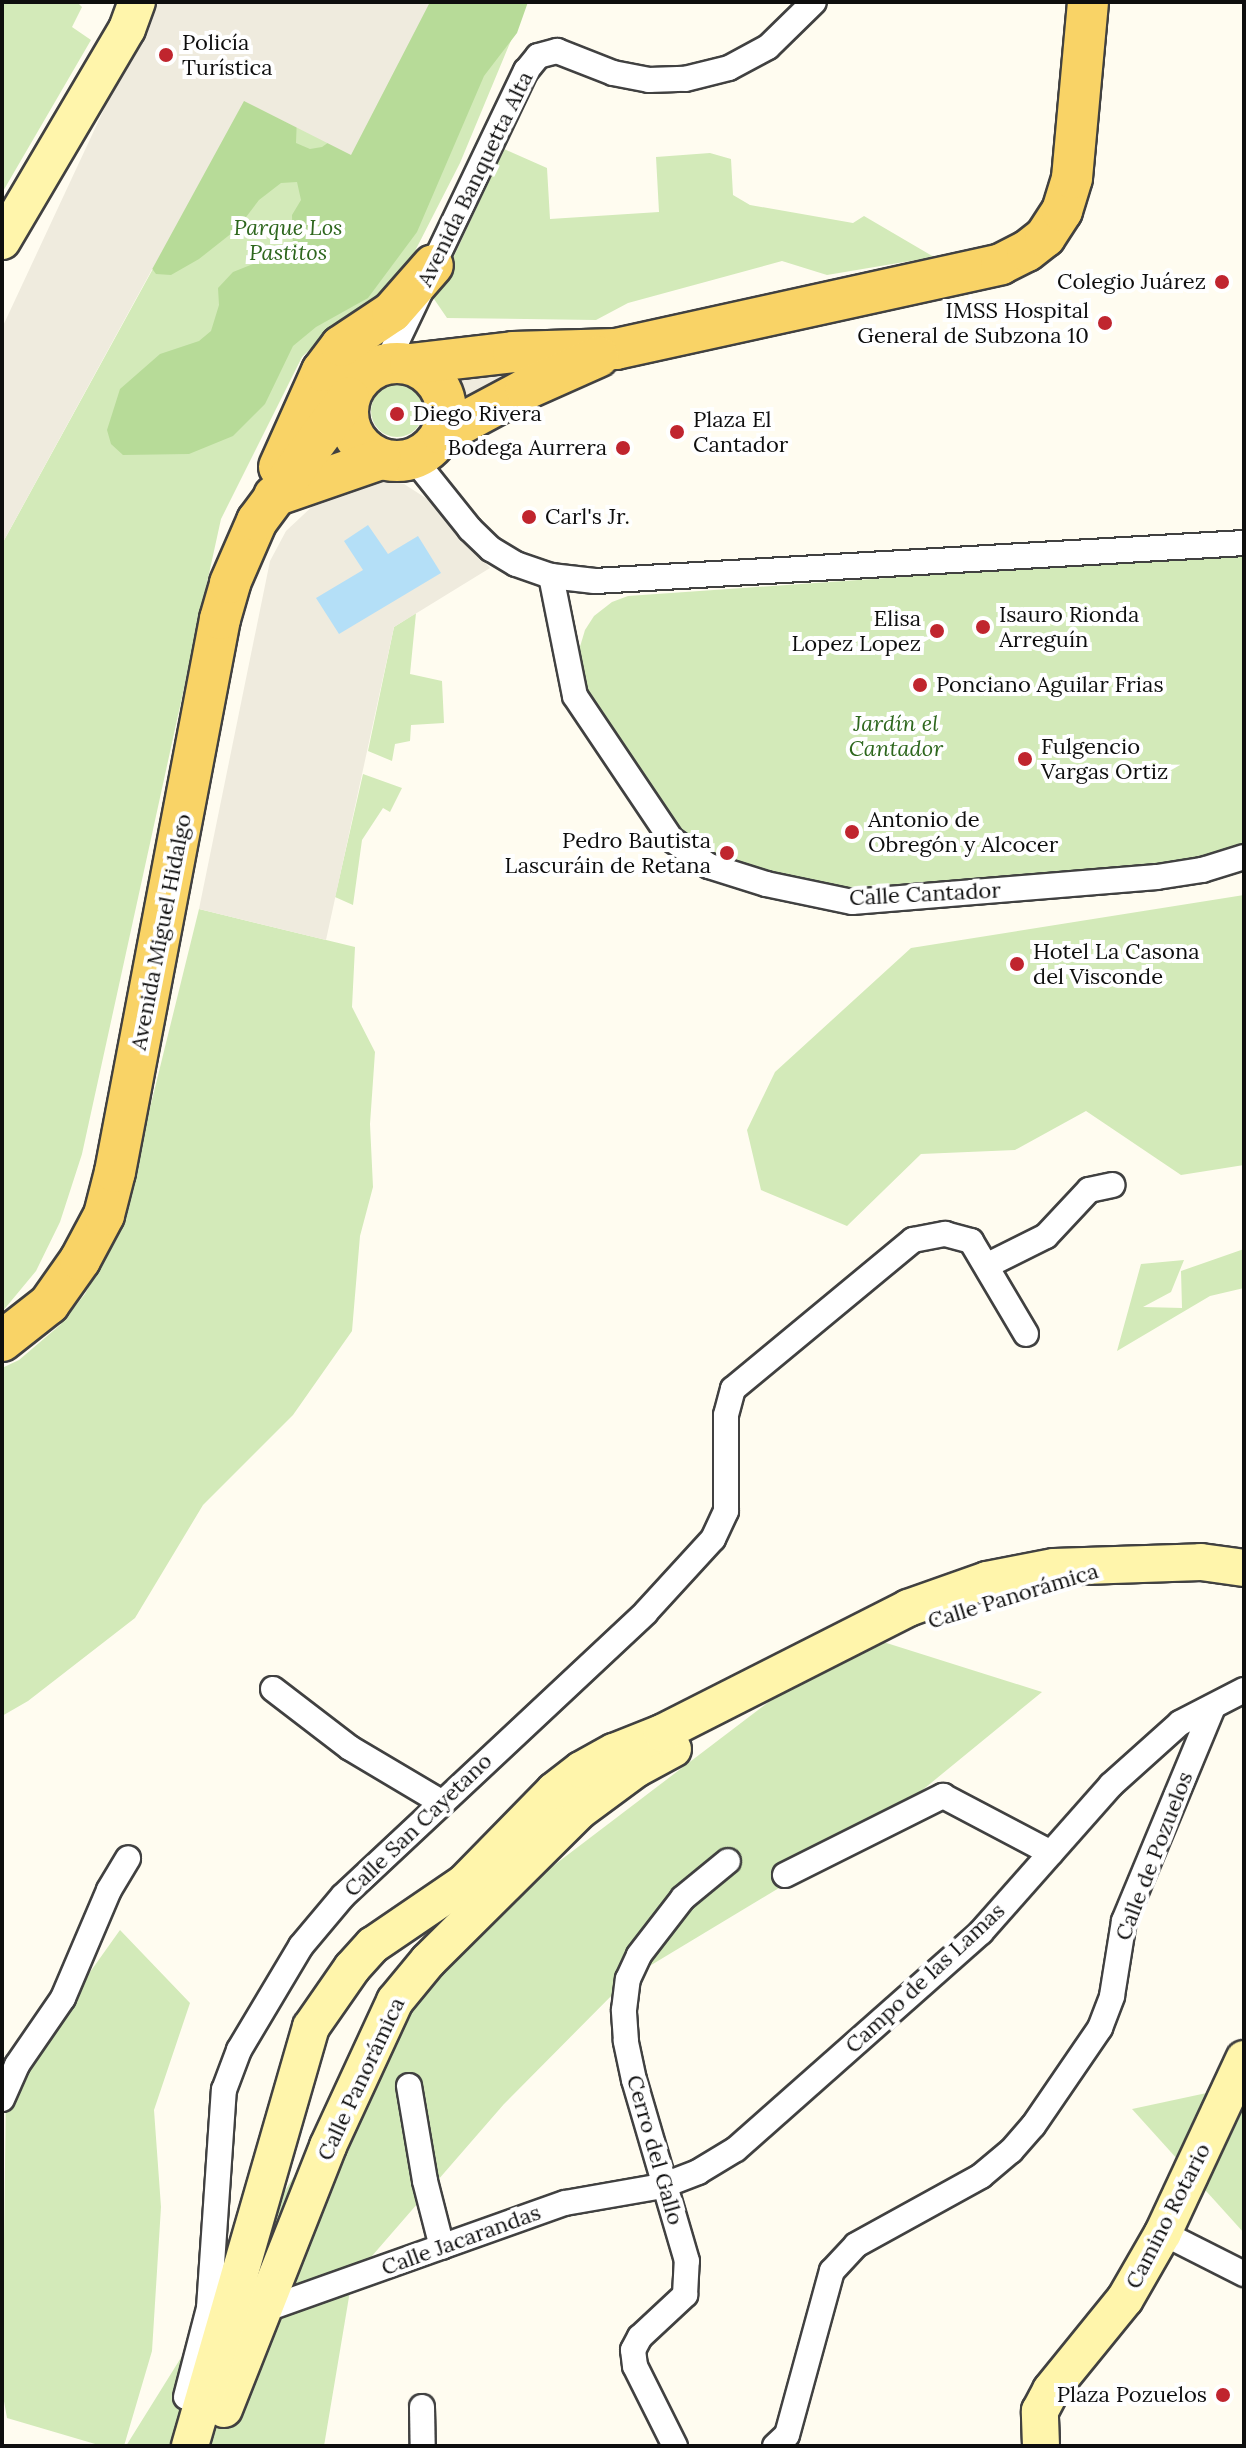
<!DOCTYPE html>
<html>
<head>
<meta charset="utf-8">
<style>
	body { margin:0 }
	#map { position:relative; width:1246px; height:2448px; overflow:hidden; background:#fffcf0; font-family:Lora,serif }
	div>[style] { position:absolute }
	[style*='--x'] { left:calc(var(--x)*1px); top:calc(var(--y)*1px); width:calc(var(--w)*1px); rotate:calc(var(--a)*1deg) }
	.green>* { inset:0; background:#d3eab9 }
	.round { border-radius:50% }
	.forest>* { inset:0; background:#b7db98 }
	.plaza>* { inset:0; background:#efebde }
	.water>* { inset:0; background:#b4dff7 }
	.roads { filter:drop-shadow(2px 0 #414141) drop-shadow(-2px 0 #414141) drop-shadow(0 2px #414141) drop-shadow(0 -2px #414141) }
	.street>* { height:24px; margin:-12px; padding:0 12px; transform-origin:12px; border-radius:12px; background:#fff }
	.secondary>* { height:36px; margin:-18px; padding:0 18px; transform-origin:18px; border-radius:18px; background:#fff5ab }
	.primary>* { height:40px; margin:-20px; padding:0 20px; transform-origin:20px; border-radius:20px; background:#f9d366 }
	.primary>.ring { margin:-20px; padding:0; box-sizing:content-box; background:none; border:40px solid #f9d366; border-radius:50% }
	.dots>* { width:22px; height:22px; translate:-50% -50%; box-sizing:border-box; border:4px solid #fff; border-radius:50% }
	span { translate:-50% -50%; white-space:nowrap; text-align:center; line-height:1.15; -webkit-text-stroke:8px #fff; paint-order:stroke }
	.poi-label { font-size:22px; color:#0e0e0e }
	.left { translate:0 -50%; text-align:left }
	.right { translate:-100% -50%; text-align:right }
	.street-label { font-size:22px; color:#0e0e0e }
	.park-label { font-size:22px; color:#2e671e; font-style:italic }
	.frame { position:absolute; inset:0; border:4px solid #0e0e0e; pointer-events:none }
</style>
</head>
<body>
<div id="map">
	<div class="green">
		<i style="clip-path:polygon(2px 2px,77px 2px,82px 7px,72px 27px,91px 40px,2px 193px)"></i>
		<i style="clip-path:polygon(527px 2px,460px 163px,414px 253px,379px 305px,319px 341px,302px 357px,221px 519px,82px 1154px,60px 1222px,36px 1271px,2px 1312px,2px 544px,245px 101px)"></i>
		<i style="clip-path:polygon(504px 149px,547px 168px,550px 219px,659px 212px,656px 157px,710px 153px,731px 159px,733px 195px,750px 205px,853px 223px,864px 216px,934px 257px,827px 275px,782px 261px,628px 303px,596px 320px,447px 318px,434px 299px)"></i>
		<i class="round" style="left:371px;top:385px;width:52px;height:52px"></i>
		<i style="clip-path:polygon(1244px 553px,1244px 845px,1228px 852px,1158px 868px,869px 895px,724px 864px,688px 842px,585px 697px,576px 660px,585px 630px,594px 616px,612px 602px,628px 596px)"></i>
		<i style="clip-path:polygon(416px 613px,410px 674px,442px 681px,444px 723px,411px 725px,410px 741px,395px 744px,392px 761px,368px 751px,394px 627px)"></i>
		<i style="clip-path:polygon(363px 774px,402px 788px,390px 812px,383px 808px,362px 840px,353px 905px,335px 897px)"></i>
		<i style="clip-path:polygon(1244px 895px,1244px 1165px,1181px 1175px,1086px 1111px,1015px 1150px,921px 1154px,847px 1226px,761px 1190px,747px 1130px,775px 1072px,911px 948px)"></i>
		<i style="clip-path:polygon(199px 909px,355px 947px,352px 1007px,375px 1052px,370px 1124px,373px 1187px,360px 1236px,352px 1331px,293px 1415px,203px 1505px,135px 1618px,28px 1701px,2px 1716px,2px 1368px,19px 1360px,60px 1325px,85px 1294px,107px 1250px,131px 1185px)"></i>
		<i style="clip-path:polygon(1244px 1249px,1244px 1288px,1210px 1296px,1117px 1351px,1141px 1264px,1184px 1260px,1171px 1292px,1143px 1307px,1182px 1308px,1181px 1271px)"></i>
		<i style="clip-path:polygon(858px 1634px,1042px 1692px,870px 1833px,628px 1979px,504px 2104px,352px 2279px,324px 2446px,126px 2446px,428px 1961px)"></i>
		<i style="clip-path:polygon(120px 1930px,190px 2003px,154px 2110px,161px 2207px,152px 2351px,124px 2446px,102px 2446px,7px 2418px,2px 2390px,6px 2090px)"></i>
		<i style="clip-path:polygon(1244px 2085px,1244px 2233px,1132px 2109px)"></i>
	</div>
	<div class="forest">
		<i style="clip-path:polygon(385px 2px,528px 2px,517px 33px,484px 76px,417px 232px,368px 298px,316px 327px,293px 346px,265px 404px,233px 436px,189px 454px,123px 455px,111px 444px,107px 430px,120px 389px,160px 354px,199px 341px,211px 331px,219px 305px,218px 288px,233px 272px,253px 264px,273px 264px,293px 252px,292px 215px,301px 200px,297px 182px,281px 183px,259px 200px,237px 229px,199px 259px,171px 275px,156px 274px,145px 259px,243px 77px,297px 117px,296px 143px,310px 149px,322px 147px,339px 135px)"></i>
	</div>
	<div class="plaza">
		<i style="clip-path:polygon(154px 2px,430px 2px,351px 155px,244px 101px,2px 544px,2px 328px)"></i>
		<i style="clip-path:polygon(567px 363px,457px 403px,442px 370px)"></i>
		<i style="clip-path:polygon(386px 480px,404px 484px,432px 502px,490px 568px,394px 627px,326px 940px,199px 909px,270px 561px,286px 531px,318px 501px,368px 481px)"></i>
	</div>
	<div class="water">
		<i style="clip-path:polygon(368px 525px,388px 554px,418px 536px,441px 573px,339px 634px,316px 598px,363px 570px,344px 541px)"></i>
	</div>
	<div class="roads">
		<div class="street">
			<i style="--x:386;--y:364;--w:325;--a:-64.5"></i>
			<i style="--x:526;--y:71;--w:19;--a:-51"></i>
			<i style="--x:538;--y:56;--w:20;--a:-15"></i>
			<i style="--x:557;--y:51;--w:60;--a:21.4"></i>
			<i style="--x:613;--y:73;--w:37;--a:11"></i>
			<i style="--x:649;--y:80;--w:36;--a:-2"></i>
			<i style="--x:685;--y:79;--w:45;--a:-14"></i>
			<i style="--x:729;--y:68;--w:44;--a:-28.3"></i>
			<i style="--x:768;--y:47;--w:64;--a:-44.4"></i>
			<i style="--x:414;--y:459;--w:90;--a:51.3"></i>
			<i style="--x:470;--y:529;--w:29;--a:44"></i>
			<i style="--x:491;--y:549;--w:29;--a:31"></i>
			<i style="--x:516;--y:564;--w:37;--a:19"></i>
			<i style="--x:551;--y:576;--w:44;--a:6.5"></i>
			<i style="--x:595;--y:581;--w:650;--a:-3.35"></i>
			<i style="--x:551;--y:576;--w:122;--a:78.7"></i>
			<i style="--x:575;--y:696;--w:172;--a:56.1"></i>
			<i style="--x:671;--y:839;--w:47;--a:35.4"></i>
			<i style="--x:709;--y:866;--w:60;--a:17.5"></i>
			<i style="--x:766;--y:884;--w:88;--a:11.8"></i>
			<i style="--x:852;--y:902;--w:306;--a:-4.7"></i>
			<i style="--x:1157;--y:877;--w:46;--a:-8.8"></i>
			<i style="--x:1202;--y:870;--w:44;--a:-17.2"></i>
			<i style="--x:988;--y:1265;--w:65;--a:-26.6"></i>
			<i style="--x:1046;--y:1236;--w:63;--a:-46.9"></i>
			<i style="--x:1089;--y:1190;--w:24;--a:-12"></i>
			<i style="--x:273;--y:1689;--w:97;--a:37.5"></i>
			<i style="--x:350;--y:1748;--w:106;--a:30.7"></i>
			<i style="--x:785;--y:1875;--w:177;--a:-26.6"></i>
			<i style="--x:943;--y:1796;--w:122;--a:27.8"></i>
			<i style="--x:409;--y:2086;--w:96;--a:80.4"></i>
			<i style="--x:425;--y:2181;--w:68;--a:75.6"></i>
			<i style="--x:2;--y:2099;--w:37;--a:-66"></i>
			<i style="--x:17;--y:2065;--w:81;--a:-55.5"></i>
			<i style="--x:63;--y:1998;--w:117;--a:-66.9"></i>
			<i style="--x:109;--y:1890;--w:37;--a:-59"></i>
			<i style="--x:1163;--y:2233;--w:91;--a:26.8"></i>
			<i style="--x:264;--y:2310;--w:319;--a:-19.6"></i>
			<i style="--x:565;--y:2203;--w:98;--a:-9.9"></i>
			<i style="--x:662;--y:2186;--w:39;--a:-21"></i>
			<i style="--x:698;--y:2172;--w:44;--a:-31.2"></i>
			<i style="--x:736;--y:2149;--w:327;--a:-41.5"></i>
			<i style="--x:981;--y:1932;--w:196;--a:-48.5"></i>
			<i style="--x:1111;--y:1785;--w:93;--a:-41.9"></i>
			<i style="--x:1180;--y:1723;--w:72;--a:-27.3"></i>
			<i style="--x:186;--y:2397;--w:92;--a:-75.5"></i>
			<i style="--x:209;--y:2308;--w:219;--a:-86.1"></i>
			<i style="--x:224;--y:2090;--w:43;--a:-69.4"></i>
			<i style="--x:239;--y:2050;--w:121;--a:-59.2"></i>
			<i style="--x:301;--y:1946;--w:65;--a:-50"></i>
			<i style="--x:343;--y:1896;--w:415;--a:-43.1"></i>
			<i style="--x:646;--y:1612;--w:99;--a:-47.5"></i>
			<i style="--x:713;--y:1539;--w:31;--a:-65"></i>
			<i style="--x:726;--y:1511;--w:96;--a:-90"></i>
			<i style="--x:726;--y:1415;--w:27;--a:-75"></i>
			<i style="--x:733;--y:1389;--w:234;--a:-39.6"></i>
			<i style="--x:913;--y:1240;--w:33;--a:-11"></i>
			<i style="--x:945;--y:1234;--w:27;--a:15"></i>
			<i style="--x:971;--y:1241;--w:108;--a:59.4"></i>
			<i style="--x:422;--y:2407;--w:39;--a:89"></i>
			<i style="--x:675;--y:2446;--w:89;--a:-116.6"></i>
			<i style="--x:635;--y:2366;--w:16;--a:-97"></i>
			<i style="--x:633;--y:2350;--w:15;--a:-62"></i>
			<i style="--x:640;--y:2337;--w:62;--a:-43"></i>
			<i style="--x:685;--y:2295;--w:34;--a:-87"></i>
			<i style="--x:687;--y:2261;--w:189;--a:-106.3"></i>
			<i style="--x:634;--y:2080;--w:40;--a:-102"></i>
			<i style="--x:626;--y:2041;--w:31;--a:-94"></i>
			<i style="--x:624;--y:2010;--w:31;--a:-83"></i>
			<i style="--x:628;--y:1979;--w:26;--a:-65"></i>
			<i style="--x:639;--y:1955;--w:72;--a:-52.3"></i>
			<i style="--x:683;--y:1898;--w:58;--a:-39.4"></i>
			<i style="--x:775;--y:2446;--w:16;--a:-43"></i>
			<i style="--x:787;--y:2435;--w:170;--a:-74.7"></i>
			<i style="--x:832;--y:2271;--w:35;--a:-47"></i>
			<i style="--x:856;--y:2245;--w:143;--a:-28.9"></i>
			<i style="--x:981;--y:2176;--w:39;--a:-40"></i>
			<i style="--x:1011;--y:2151;--w:33;--a:-49"></i>
			<i style="--x:1033;--y:2126;--w:119;--a:-55.6"></i>
			<i style="--x:1100;--y:2028;--w:34;--a:-69"></i>
			<i style="--x:1112;--y:1996;--w:76;--a:-80.9"></i>
			<i style="--x:1124;--y:1921;--w:232;--a:-67.4"></i>
		</div>
		<div class="secondary">
			<i style="--x:2;--y:241;--w:246;--a:-59.5"></i>
			<i style="--x:127;--y:29;--w:29;--a:-70"></i>
			<i style="--x:224;--y:2409;--w:283;--a:-68.4"></i>
			<i style="--x:328;--y:2146;--w:160;--a:-65.2"></i>
			<i style="--x:395;--y:2001;--w:52;--a:-50.5"></i>
			<i style="--x:428;--y:1961;--w:213;--a:-44.8"></i>
			<i style="--x:579;--y:1811;--w:71;--a:-36.4"></i>
			<i style="--x:636;--y:1769;--w:42;--a:-28.4"></i>
			<i style="--x:190;--y:2446;--w:436;--a:-73.9"></i>
			<i style="--x:311;--y:2027;--w:72;--a:-55.2"></i>
			<i style="--x:352;--y:1968;--w:31;--a:-48"></i>
			<i style="--x:373;--y:1945;--w:110;--a:-34.3"></i>
			<i style="--x:464;--y:1883;--w:129;--a:-45.6"></i>
			<i style="--x:554;--y:1791;--w:34;--a:-38"></i>
			<i style="--x:581;--y:1770;--w:38;--a:-29"></i>
			<i style="--x:614;--y:1752;--w:52;--a:-21.6"></i>
			<i style="--x:662;--y:1733;--w:276;--a:-26.9"></i>
			<i style="--x:908;--y:1608;--w:84;--a:-19.5"></i>
			<i style="--x:987;--y:1580;--w:68;--a:-11"></i>
			<i style="--x:1054;--y:1567;--w:147;--a:-1.9"></i>
			<i style="--x:1201;--y:1562;--w:43;--a:7.9"></i>
			<i style="--x:1041;--y:2446;--w:35;--a:-92"></i>
			<i style="--x:1040;--y:2411;--w:24;--a:-62"></i>
			<i style="--x:1051;--y:2390;--w:117;--a:-50.9"></i>
			<i style="--x:1125;--y:2299;--w:76;--a:-60.1"></i>
			<i style="--x:1163;--y:2233;--w:192;--a:-65"></i>
		</div>
		<div class="primary">
			<i class="ring" style="left:348px;top:363px;width:58px;height:58px"></i>
			<i style="--x:410;--y:364;--w:104;--a:-6.6"></i>
			<i style="--x:513;--y:352;--w:103;--a:-1.7"></i>
			<i style="--x:616;--y:349;--w:394;--a:-12.4"></i>
			<i style="--x:1001;--y:264;--w:29;--a:-27"></i>
			<i style="--x:1027;--y:251;--w:23;--a:-38"></i>
			<i style="--x:1045;--y:237;--w:31;--a:-57"></i>
			<i style="--x:1062;--y:211;--w:34;--a:-73"></i>
			<i style="--x:1072;--y:178;--w:177;--a:-84.8"></i>
			<i style="--x:442;--y:434;--w:95;--a:-28.2"></i>
			<i style="--x:526;--y:389;--w:79;--a:-24"></i>
			<i style="--x:279;--y:467;--w:105;--a:-65.9"></i>
			<i style="--x:322;--y:371;--w:31;--a:-53"></i>
			<i style="--x:341;--y:346;--w:61;--a:-33.7"></i>
			<i style="--x:392;--y:312;--w:62;--a:-48.9"></i>
			<i style="--x:274;--y:496;--w:113;--a:-19.1"></i>
			<i style="--x:2;--y:1341;--w:60;--a:-38.2"></i>
			<i style="--x:49;--y:1304;--w:54;--a:-54.8"></i>
			<i style="--x:80;--y:1260;--w:51;--a:-61.9"></i>
			<i style="--x:104;--y:1215;--w:44;--a:-75.7"></i>
			<i style="--x:115;--y:1172;--w:563;--a:-79.25"></i>
			<i style="--x:220;--y:619;--w:37;--a:-74"></i>
			<i style="--x:230;--y:583;--w:68;--a:-66.5"></i>
			<i style="--x:257;--y:521;--w:154;--a:-53.4"></i>
		</div>
	</div>
	<div class="dots">
		<i style="left:166px;top:55px;background:#c0252e"></i>
		<i style="left:1222px;top:282px;background:#c0252e"></i>
		<i style="left:1105px;top:323px;background:#c0252e"></i>
		<i style="left:397px;top:414px;background:#c0252e"></i>
		<i style="left:677px;top:432px;background:#c0252e"></i>
		<i style="left:623px;top:448px;background:#c0252e"></i>
		<i style="left:529px;top:517px;background:#c0252e"></i>
		<i style="left:983px;top:627px;background:#c0252e"></i>
		<i style="left:937px;top:631px;background:#c0252e"></i>
		<i style="left:920px;top:685px;background:#c0252e"></i>
		<i style="left:1025px;top:759px;background:#c0252e"></i>
		<i style="left:852px;top:832px;background:#c0252e"></i>
		<i style="left:727px;top:853px;background:#c0252e"></i>
		<i style="left:1017px;top:964px;background:#c0252e"></i>
		<i style="left:1223px;top:2395px;background:#c0252e"></i>
	</div>
	<div class="poi-label">
		<span class="left" style="left:182px;top:55px">Policía<br>Turística</span>
		<span class="right" style="left:1206px;top:282px">Colegio Juárez</span>
		<span class="right" style="left:1089px;top:323px">IMSS Hospital<br>General de Subzona 10</span>
		<span class="left" style="left:413px;top:414px">Diego Rivera</span>
		<span class="left" style="left:693px;top:432px">Plaza El<br>Cantador</span>
		<span class="right" style="left:607px;top:448px">Bodega Aurrera</span>
		<span class="left" style="left:545px;top:517px">Carl's Jr.</span>
		<span class="left" style="left:999px;top:627px">Isauro Rionda<br>Arreguín</span>
		<span class="right" style="left:921px;top:631px">Elisa<br>Lopez Lopez</span>
		<span class="left" style="left:936px;top:685px">Ponciano Aguilar Frias</span>
		<span class="left" style="left:1041px;top:759px">Fulgencio<br>Vargas Ortiz</span>
		<span class="left" style="left:868px;top:832px">Antonio de<br>Obregón y Alcocer</span>
		<span class="right" style="left:711px;top:853px">Pedro Bautista<br>Lascuráin de Retana</span>
		<span class="left" style="left:1033px;top:964px">Hotel La Casona<br>del Visconde</span>
		<span class="right" style="left:1207px;top:2395px">Plaza Pozuelos</span>
	</div>
	<div class="street-label">
		<span style="left:475px;top:179px;rotate:-64deg">Avenida Banquetta Alta</span>
		<span style="left:925px;top:894px;rotate:-3deg">Calle Cantador</span>
		<span style="left:161px;top:932px;rotate:-79deg">Avenida Miguel Hidalgo</span>
		<span style="left:1013px;top:1596px;rotate:-17deg">Calle Panorámica</span>
		<span style="left:418px;top:1825px;rotate:-44deg">Calle San Cayetano</span>
		<span style="left:1154px;top:1856px;rotate:-69deg">Calle de Pozuelos</span>
		<span style="left:925px;top:1978px;rotate:-43deg">Campo de las Lamas</span>
		<span style="left:361px;top:2079px;rotate:-65deg">Calle Panorámica</span>
		<span style="left:655px;top:2150px;rotate:74deg">Cerro del Gallo</span>
		<span style="left:1168px;top:2216px;rotate:-63deg">Camino Rotario</span>
		<span style="left:461px;top:2240px;rotate:-20deg">Calle Jacarandas</span>
	</div>
	<div class="park-label">
		<span style="left:288px;top:240px">Parque Los<br>Pastitos</span>
		<span style="left:896px;top:736px">Jardín el<br>Cantador</span>
	</div>
	<div class="frame"></div>
</div>
</body>
</html>
